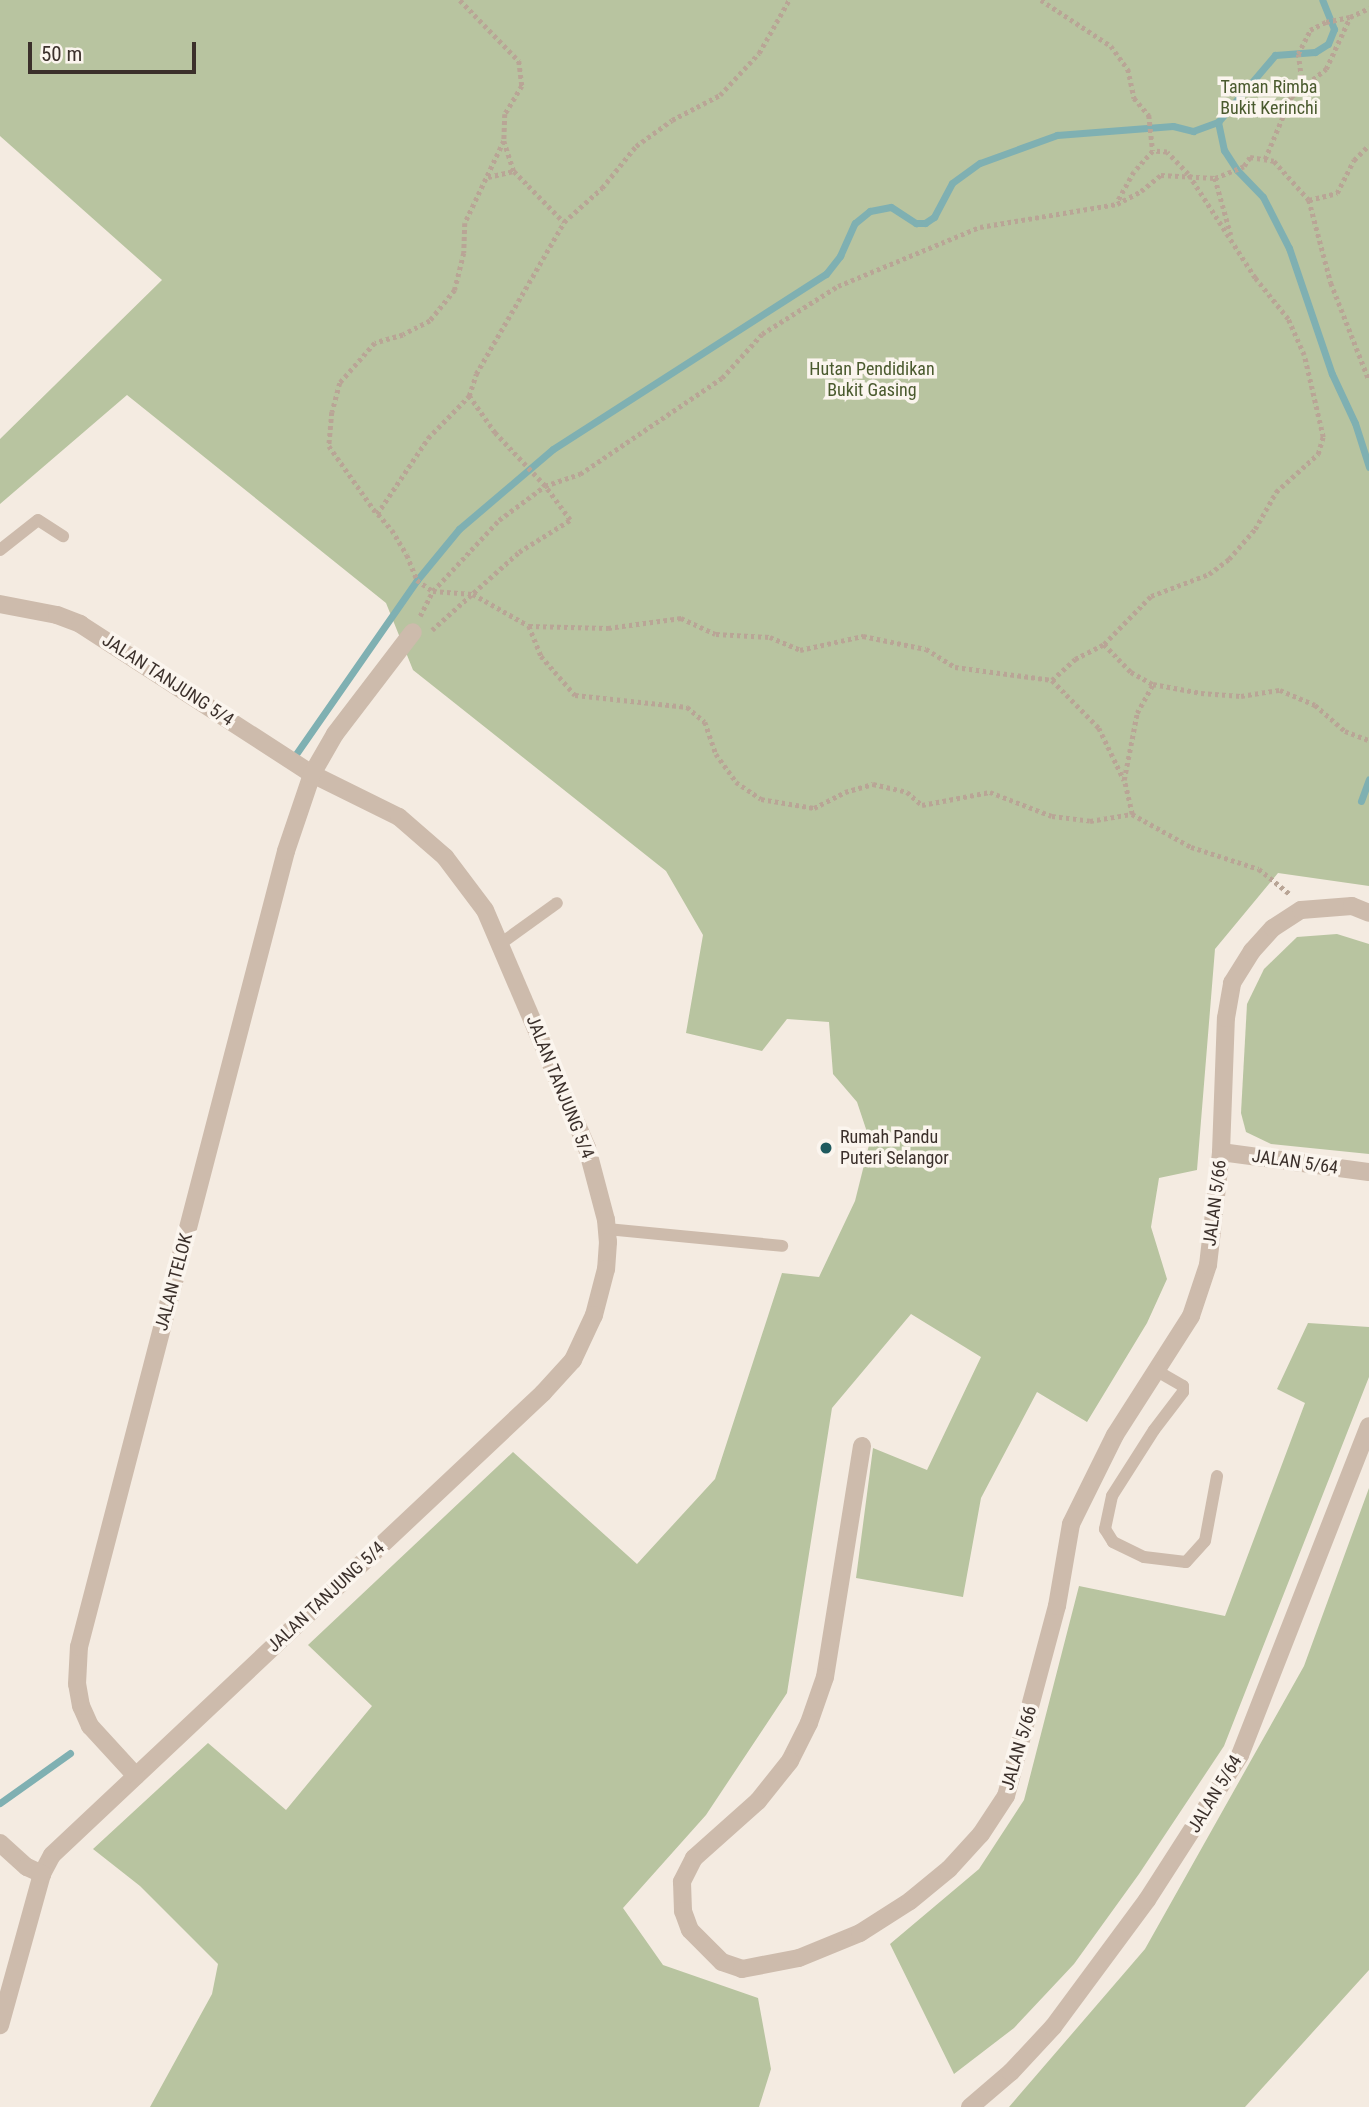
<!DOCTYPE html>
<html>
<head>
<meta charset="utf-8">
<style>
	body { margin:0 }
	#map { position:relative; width:1369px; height:2107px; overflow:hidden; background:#f4ebe1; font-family:"Roboto Condensed",sans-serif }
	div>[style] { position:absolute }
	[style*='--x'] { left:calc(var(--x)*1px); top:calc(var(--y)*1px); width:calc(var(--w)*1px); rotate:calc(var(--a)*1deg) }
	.green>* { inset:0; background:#b8c4a0 }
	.stream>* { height:7px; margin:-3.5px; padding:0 3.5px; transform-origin:3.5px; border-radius:3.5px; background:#7fb0b2 }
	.path>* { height:4.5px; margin-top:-2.25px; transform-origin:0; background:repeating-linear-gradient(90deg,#b9a596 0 3.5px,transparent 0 7px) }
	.lane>* { height:12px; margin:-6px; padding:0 6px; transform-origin:6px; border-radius:6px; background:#cdbbac }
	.street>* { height:18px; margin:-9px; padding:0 9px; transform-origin:9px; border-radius:9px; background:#cdbbac }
	.dots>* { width:19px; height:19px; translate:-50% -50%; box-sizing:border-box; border:4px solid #fbf5ee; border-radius:50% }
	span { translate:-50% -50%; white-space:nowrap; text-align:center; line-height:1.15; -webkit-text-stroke:7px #fbf5ee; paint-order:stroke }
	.park-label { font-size:18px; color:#4a5a2e }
	.street-label { font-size:18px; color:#3b302b }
	.poi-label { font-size:18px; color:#3b302b }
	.left { translate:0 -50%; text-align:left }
	.scale { position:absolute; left:28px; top:42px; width:168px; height:32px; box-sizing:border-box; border:4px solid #3b302b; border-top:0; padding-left:9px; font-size:21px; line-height:24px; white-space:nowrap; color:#3b302b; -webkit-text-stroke:5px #fbf5ee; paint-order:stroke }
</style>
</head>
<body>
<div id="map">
	<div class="green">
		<i style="clip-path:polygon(0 0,1369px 0,1369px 886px,1278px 873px,1215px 949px,1197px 1170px,1159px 1178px,1151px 1227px,1167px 1279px,1147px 1323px,1087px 1422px,1037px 1392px,981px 1498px,963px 1597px,856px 1578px,873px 1448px,927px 1470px,981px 1357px,911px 1314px,832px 1408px,787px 1693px,706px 1815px,623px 1908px,663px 1965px,758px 1998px,771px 2069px,759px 2107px,150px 2107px,212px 1994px,218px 1964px,140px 1886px,93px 1849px,208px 1743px,286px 1810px,372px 1706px,308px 1645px,513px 1452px,637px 1564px,715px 1479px,782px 1273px,819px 1277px,855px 1201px,870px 1141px,857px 1102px,833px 1074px,829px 1022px,787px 1019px,762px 1051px,686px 1033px,703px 935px,666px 871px,413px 670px,386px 603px,127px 395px,0 504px,0 439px,162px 280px,0 136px)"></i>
		<i style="clip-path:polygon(1337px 934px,1369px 944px,1369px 1154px,1271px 1144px,1246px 1132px,1241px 1113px,1247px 1004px,1264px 969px,1297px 937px)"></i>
		<i style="clip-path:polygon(1308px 1323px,1369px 1327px,1369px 1377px,1224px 1746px,1139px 1874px,1074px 1964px,1014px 2028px,954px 2074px,890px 1944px,979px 1869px,1024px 1800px,1079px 1586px,1225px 1616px,1305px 1403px,1277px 1389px)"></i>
		<i style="clip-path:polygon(1369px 1488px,1369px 1970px,1245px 2107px,1009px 2107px,1145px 1949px,1304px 1666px)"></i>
	</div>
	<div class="stream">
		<i style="--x:1218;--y:122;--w:29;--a:78"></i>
		<i style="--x:1224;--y:150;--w:24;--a:57"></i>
		<i style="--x:1237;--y:170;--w:37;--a:46"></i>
		<i style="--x:1263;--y:197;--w:57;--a:63"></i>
		<i style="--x:1289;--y:248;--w:133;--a:71.2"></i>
		<i style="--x:1332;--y:374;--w:54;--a:64.9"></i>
		<i style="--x:1355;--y:423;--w:46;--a:72.3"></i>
		<i style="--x:296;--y:754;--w:212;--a:-55.2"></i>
		<i style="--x:417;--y:580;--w:66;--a:-50.5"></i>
		<i style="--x:459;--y:529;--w:123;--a:-40.4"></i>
		<i style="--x:553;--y:449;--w:324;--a:-32.7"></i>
		<i style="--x:826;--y:274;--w:23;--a:-52"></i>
		<i style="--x:840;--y:256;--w:36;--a:-66"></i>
		<i style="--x:855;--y:223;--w:19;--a:-39"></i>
		<i style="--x:870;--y:211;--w:21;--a:-11"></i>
		<i style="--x:891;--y:207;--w:30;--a:33"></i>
		<i style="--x:916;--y:223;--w:9;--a:0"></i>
		<i style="--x:925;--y:223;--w:11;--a:-34"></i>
		<i style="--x:934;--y:217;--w:38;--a:-62"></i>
		<i style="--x:952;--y:183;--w:34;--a:-36"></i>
		<i style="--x:980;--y:163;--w:82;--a:-20"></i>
		<i style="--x:1057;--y:135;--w:116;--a:-4.4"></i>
		<i style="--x:1173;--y:126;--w:21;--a:14"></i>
		<i style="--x:1193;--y:131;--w:27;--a:-20"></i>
		<i style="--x:1218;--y:122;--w:88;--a:-49.6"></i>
		<i style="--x:1275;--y:55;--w:40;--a:-4.3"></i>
		<i style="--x:1315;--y:52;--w:15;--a:-32"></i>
		<i style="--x:1328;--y:44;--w:16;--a:-68"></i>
		<i style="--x:1334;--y:29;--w:31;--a:-112"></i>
		<i style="--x:1361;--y:801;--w:23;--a:-70"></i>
		<i style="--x:0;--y:1803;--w:86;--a:-35.5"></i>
	</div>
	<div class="path">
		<i style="--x:460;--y:0;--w:85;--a:46"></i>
		<i style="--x:519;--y:61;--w:25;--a:83"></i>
		<i style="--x:522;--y:86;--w:33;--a:121"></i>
		<i style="--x:505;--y:114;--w:27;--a:92"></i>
		<i style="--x:504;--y:141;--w:91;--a:115.4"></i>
		<i style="--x:465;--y:223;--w:30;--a:92"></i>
		<i style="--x:464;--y:253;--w:38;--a:104"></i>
		<i style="--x:455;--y:290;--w:40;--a:129"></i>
		<i style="--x:430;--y:321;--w:30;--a:153"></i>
		<i style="--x:403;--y:335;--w:29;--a:164"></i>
		<i style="--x:375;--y:343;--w:53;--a:131.2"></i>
		<i style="--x:340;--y:383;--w:30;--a:105"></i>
		<i style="--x:332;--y:412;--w:34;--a:95"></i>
		<i style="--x:329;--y:446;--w:83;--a:54.8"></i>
		<i style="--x:377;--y:514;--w:92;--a:-56.1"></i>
		<i style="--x:428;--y:438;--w:59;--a:-45.7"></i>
		<i style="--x:469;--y:396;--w:23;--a:-72"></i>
		<i style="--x:476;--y:374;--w:176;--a:-59.9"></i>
		<i style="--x:564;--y:222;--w:51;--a:-41.8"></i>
		<i style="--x:602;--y:188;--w:54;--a:-51"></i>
		<i style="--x:636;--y:146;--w:44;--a:-35.8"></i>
		<i style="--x:672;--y:120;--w:54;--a:-27.5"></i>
		<i style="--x:720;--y:95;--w:57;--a:-47.1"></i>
		<i style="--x:759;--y:53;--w:61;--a:-60.5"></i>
		<i style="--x:1041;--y:0;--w:84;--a:33.3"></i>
		<i style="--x:1111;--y:46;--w:29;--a:54"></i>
		<i style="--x:1128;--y:69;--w:30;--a:78"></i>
		<i style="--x:1134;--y:98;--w:23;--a:49"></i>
		<i style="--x:1149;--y:115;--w:36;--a:84"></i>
		<i style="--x:1153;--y:151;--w:28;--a:132"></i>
		<i style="--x:1134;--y:172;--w:35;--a:119"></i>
		<i style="--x:1302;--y:85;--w:31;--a:-97"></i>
		<i style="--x:1298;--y:54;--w:27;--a:-63"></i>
		<i style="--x:1310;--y:30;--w:18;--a:-27"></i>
		<i style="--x:1326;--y:22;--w:24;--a:-12"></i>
		<i style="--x:504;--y:141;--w:32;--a:72"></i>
		<i style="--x:514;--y:171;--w:71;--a:45.6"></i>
		<i style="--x:1265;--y:159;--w:67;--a:-67.2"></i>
		<i style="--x:1291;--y:97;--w:45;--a:-38.7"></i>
		<i style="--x:1326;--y:69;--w:57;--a:-65.2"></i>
		<i style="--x:1350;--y:17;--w:21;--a:-25"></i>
		<i style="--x:488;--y:177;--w:27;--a:-13"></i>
		<i style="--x:1215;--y:178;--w:59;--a:74.3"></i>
		<i style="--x:1309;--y:200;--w:29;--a:-14"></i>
		<i style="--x:1337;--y:193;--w:37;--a:-63"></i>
		<i style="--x:1354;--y:160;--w:21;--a:-45"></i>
		<i style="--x:378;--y:514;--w:21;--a:49"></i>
		<i style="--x:392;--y:530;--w:29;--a:59"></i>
		<i style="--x:407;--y:555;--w:27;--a:68"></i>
		<i style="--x:417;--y:580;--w:19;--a:35"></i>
		<i style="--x:433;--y:591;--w:40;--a:4.3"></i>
		<i style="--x:473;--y:594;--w:64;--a:29.7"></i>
		<i style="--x:529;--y:626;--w:79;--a:1.5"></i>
		<i style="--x:608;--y:628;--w:74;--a:-7.8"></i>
		<i style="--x:681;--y:618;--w:38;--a:25"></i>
		<i style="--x:716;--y:634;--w:54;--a:3.2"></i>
		<i style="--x:770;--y:637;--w:33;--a:23"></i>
		<i style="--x:800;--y:650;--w:65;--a:-12.5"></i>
		<i style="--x:863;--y:636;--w:64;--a:11.7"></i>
		<i style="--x:926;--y:649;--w:34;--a:32"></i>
		<i style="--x:955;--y:667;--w:98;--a:7.6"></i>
		<i style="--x:1052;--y:680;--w:31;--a:-42"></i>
		<i style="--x:1075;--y:659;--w:33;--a:-27"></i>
		<i style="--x:1104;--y:644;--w:39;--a:46"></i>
		<i style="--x:1131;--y:672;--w:25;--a:29"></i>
		<i style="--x:1153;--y:684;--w:49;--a:10.6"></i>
		<i style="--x:1201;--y:693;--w:40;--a:4.3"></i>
		<i style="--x:1241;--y:696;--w:39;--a:-9"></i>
		<i style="--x:1280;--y:690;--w:38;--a:23"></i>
		<i style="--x:1315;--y:705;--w:40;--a:41"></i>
		<i style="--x:1345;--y:731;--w:26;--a:21"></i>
		<i style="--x:420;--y:616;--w:28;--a:-63"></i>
		<i style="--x:433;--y:591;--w:97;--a:-47.1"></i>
		<i style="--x:499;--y:520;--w:57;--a:-36.5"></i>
		<i style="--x:545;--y:486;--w:37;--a:-19"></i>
		<i style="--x:580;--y:474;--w:171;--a:-34.1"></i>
		<i style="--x:722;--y:378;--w:59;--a:-47.7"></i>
		<i style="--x:762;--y:334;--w:90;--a:-32.3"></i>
		<i style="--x:838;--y:286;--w:154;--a:-22.6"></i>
		<i style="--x:980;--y:227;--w:139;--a:-9.5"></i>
		<i style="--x:1117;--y:204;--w:27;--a:-28"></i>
		<i style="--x:1141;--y:191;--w:26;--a:-39"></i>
		<i style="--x:1161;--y:175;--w:54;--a:3.2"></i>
		<i style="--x:1215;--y:178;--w:31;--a:-22"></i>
		<i style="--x:1244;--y:166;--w:11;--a:-56"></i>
		<i style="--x:1250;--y:157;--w:24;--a:9"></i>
		<i style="--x:1274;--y:161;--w:52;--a:48.1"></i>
		<i style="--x:1309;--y:200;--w:86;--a:75.2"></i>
		<i style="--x:1331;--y:283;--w:104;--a:68.6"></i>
		<i style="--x:529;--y:626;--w:32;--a:68"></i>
		<i style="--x:541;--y:656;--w:52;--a:48.9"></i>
		<i style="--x:575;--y:695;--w:113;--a:6.1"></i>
		<i style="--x:687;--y:707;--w:23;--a:40"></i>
		<i style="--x:705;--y:722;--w:34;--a:71"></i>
		<i style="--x:716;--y:754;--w:34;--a:54"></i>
		<i style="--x:736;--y:782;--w:30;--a:34"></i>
		<i style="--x:761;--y:799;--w:54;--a:9.6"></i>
		<i style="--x:814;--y:808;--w:35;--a:-27"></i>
		<i style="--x:845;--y:792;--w:29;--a:-16"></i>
		<i style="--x:873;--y:784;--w:35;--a:13"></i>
		<i style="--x:907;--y:792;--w:20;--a:41"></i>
		<i style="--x:922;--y:805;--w:69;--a:-10.8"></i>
		<i style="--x:990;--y:792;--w:66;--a:21.2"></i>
		<i style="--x:1052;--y:816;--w:38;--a:7"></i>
		<i style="--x:1090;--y:821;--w:43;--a:-9.5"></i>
		<i style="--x:1132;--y:814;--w:68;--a:29.2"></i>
		<i style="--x:1191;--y:847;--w:71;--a:17.9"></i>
		<i style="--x:1259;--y:869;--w:41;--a:39.1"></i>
		<i style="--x:432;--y:630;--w:117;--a:-41.9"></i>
		<i style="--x:519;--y:552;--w:60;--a:-32.1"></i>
		<i style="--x:570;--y:520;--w:42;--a:-126.3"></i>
		<i style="--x:545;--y:486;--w:73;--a:-133.3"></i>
		<i style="--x:495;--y:433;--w:45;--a:-125.1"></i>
		<i style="--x:1104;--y:644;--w:67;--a:-45.6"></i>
		<i style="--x:1151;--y:596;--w:62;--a:-20.8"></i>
		<i style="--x:1209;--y:574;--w:25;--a:-37"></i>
		<i style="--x:1229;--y:559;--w:40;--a:-49"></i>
		<i style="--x:1255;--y:529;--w:43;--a:-60.4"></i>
		<i style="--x:1276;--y:492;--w:57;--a:-42.1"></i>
		<i style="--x:1318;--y:454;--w:18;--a:-74"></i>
		<i style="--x:1323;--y:437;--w:84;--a:-103"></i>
		<i style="--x:1304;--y:355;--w:39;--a:-114"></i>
		<i style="--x:1288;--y:319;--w:53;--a:-128.8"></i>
		<i style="--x:1255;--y:278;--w:124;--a:-122.8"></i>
		<i style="--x:1188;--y:174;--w:30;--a:-134"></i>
		<i style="--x:1167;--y:152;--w:14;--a:-176"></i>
		<i style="--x:1052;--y:680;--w:67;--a:45.6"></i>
		<i style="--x:1099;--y:728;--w:58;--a:64.3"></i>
		<i style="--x:1132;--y:814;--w:35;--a:-103"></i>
		<i style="--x:1124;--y:780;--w:68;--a:-79"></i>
		<i style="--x:1137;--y:713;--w:33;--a:-61"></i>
	</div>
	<div class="lane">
		<i style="--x:0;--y:550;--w:48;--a:-38.3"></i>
		<i style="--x:38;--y:520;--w:30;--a:33"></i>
		<i style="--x:500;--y:944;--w:70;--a:-35.7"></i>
		<i style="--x:607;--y:1229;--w:176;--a:5.5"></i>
		<i style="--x:1157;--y:1371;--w:30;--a:30"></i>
		<i style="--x:1183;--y:1386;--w:6;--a:90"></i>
		<i style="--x:1183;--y:1392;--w:48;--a:127.3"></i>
		<i style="--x:1154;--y:1430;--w:78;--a:122.5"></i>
		<i style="--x:1112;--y:1496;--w:34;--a:102"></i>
		<i style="--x:1105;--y:1529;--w:15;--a:58"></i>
		<i style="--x:1113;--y:1542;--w:34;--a:26"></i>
		<i style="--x:1144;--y:1557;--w:42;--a:6.8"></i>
		<i style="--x:1186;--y:1562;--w:28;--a:-48"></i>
		<i style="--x:1205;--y:1541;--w:66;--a:-79.5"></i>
	</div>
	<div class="street">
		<i style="--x:0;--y:604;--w:58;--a:10.9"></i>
		<i style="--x:57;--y:615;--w:25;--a:21"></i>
		<i style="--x:80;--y:624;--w:276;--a:32.9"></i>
		<i style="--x:312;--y:774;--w:97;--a:26.3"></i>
		<i style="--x:399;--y:817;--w:61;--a:41"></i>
		<i style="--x:445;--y:857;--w:66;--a:53"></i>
		<i style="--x:485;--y:910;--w:259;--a:66.8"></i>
		<i style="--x:587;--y:1148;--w:74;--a:75.2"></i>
		<i style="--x:606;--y:1220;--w:22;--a:85"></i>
		<i style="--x:608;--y:1242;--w:27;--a:94"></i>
		<i style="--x:606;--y:1269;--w:48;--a:104.6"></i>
		<i style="--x:594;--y:1315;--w:50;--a:115"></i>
		<i style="--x:573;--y:1360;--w:45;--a:132.3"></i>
		<i style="--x:543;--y:1393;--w:674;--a:136.74"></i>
		<i style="--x:52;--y:1855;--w:21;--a:118"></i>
		<i style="--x:42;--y:1874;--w:157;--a:105.5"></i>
		<i style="--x:1221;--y:1152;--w:149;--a:7.7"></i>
		<i style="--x:862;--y:1446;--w:234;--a:99.1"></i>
		<i style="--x:825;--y:1677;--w:49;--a:109.2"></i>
		<i style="--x:809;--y:1723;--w:42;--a:116.6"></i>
		<i style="--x:790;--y:1761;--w:51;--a:128.7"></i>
		<i style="--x:758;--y:1801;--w:86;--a:138.3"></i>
		<i style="--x:694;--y:1858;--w:27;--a:117"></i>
		<i style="--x:682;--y:1882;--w:29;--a:88"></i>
		<i style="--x:683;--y:1911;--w:20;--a:70"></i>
		<i style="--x:690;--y:1930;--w:45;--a:45"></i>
		<i style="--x:722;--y:1962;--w:21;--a:19"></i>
		<i style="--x:742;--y:1969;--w:58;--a:-10.9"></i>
		<i style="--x:799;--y:1958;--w:66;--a:-22.3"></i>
		<i style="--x:860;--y:1933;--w:59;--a:-32.6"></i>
		<i style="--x:910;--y:1901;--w:50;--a:-39.4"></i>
		<i style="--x:949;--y:1869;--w:47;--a:-47.6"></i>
		<i style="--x:981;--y:1834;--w:45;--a:-56.7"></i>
		<i style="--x:1006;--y:1796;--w:197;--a:-75"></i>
		<i style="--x:1057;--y:1606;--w:83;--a:-80.3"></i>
		<i style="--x:1071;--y:1524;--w:99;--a:-63.7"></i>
		<i style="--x:1115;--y:1435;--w:141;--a:-57.4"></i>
		<i style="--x:1191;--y:1316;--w:54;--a:-71.6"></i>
		<i style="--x:1208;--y:1265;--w:114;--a:-83.4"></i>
		<i style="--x:1221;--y:1152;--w:134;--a:-87.9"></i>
		<i style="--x:1226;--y:1018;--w:36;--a:-80"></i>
		<i style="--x:1232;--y:983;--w:38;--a:-58"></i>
		<i style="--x:1252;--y:951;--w:31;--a:-48"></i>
		<i style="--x:1273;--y:928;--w:33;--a:-33"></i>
		<i style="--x:1301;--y:910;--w:51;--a:-4.5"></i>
		<i style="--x:1352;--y:906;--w:18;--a:22"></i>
		<i style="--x:136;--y:1776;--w:68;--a:-132.6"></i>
		<i style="--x:90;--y:1726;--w:22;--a:-114"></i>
		<i style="--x:81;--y:1706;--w:22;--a:-100"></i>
		<i style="--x:77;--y:1684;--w:37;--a:-87"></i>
		<i style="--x:79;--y:1647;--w:822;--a:-75.42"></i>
		<i style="--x:286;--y:851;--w:81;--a:-71.3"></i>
		<i style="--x:312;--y:774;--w:46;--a:-60.1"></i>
		<i style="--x:335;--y:734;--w:128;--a:-52.6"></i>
		<i style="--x:0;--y:1843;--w:36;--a:42"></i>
		<i style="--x:27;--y:1867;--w:17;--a:25"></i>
		<i style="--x:970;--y:2107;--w:54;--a:-40.5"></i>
		<i style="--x:1011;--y:2072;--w:62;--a:-47"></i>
		<i style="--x:1053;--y:2027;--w:158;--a:-53.5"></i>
		<i style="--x:1147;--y:1900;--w:172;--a:-57.3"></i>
		<i style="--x:1240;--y:1755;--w:353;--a:-68.6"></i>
	</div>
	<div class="dots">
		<i style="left:826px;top:1148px;background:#1f5a5e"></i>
	</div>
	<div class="park-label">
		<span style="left:1269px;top:98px">Taman Rimba<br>Bukit Kerinchi</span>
		<span style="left:872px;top:380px">Hutan Pendidikan<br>Bukit Gasing</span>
	</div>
	<div class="street-label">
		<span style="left:168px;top:680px;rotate:33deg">JALAN TANJUNG 5/4</span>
		<span style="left:560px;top:1087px;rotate:68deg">JALAN TANJUNG 5/4</span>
		<span style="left:1295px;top:1162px;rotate:8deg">JALAN 5/64</span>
		<span style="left:1215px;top:1203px;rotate:-83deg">JALAN 5/66</span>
		<span style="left:174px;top:1282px;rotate:-75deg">JALAN TELOK</span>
		<span style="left:326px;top:1597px;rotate:-43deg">JALAN TANJUNG 5/4</span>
		<span style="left:1019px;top:1748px;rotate:-74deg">JALAN 5/66</span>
		<span style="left:1215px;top:1794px;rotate:-59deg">JALAN 5/64</span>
	</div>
	<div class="poi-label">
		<span class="left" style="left:840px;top:1148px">Rumah Pandu<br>Puteri Selangor</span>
	</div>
	<div class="scale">50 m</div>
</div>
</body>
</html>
